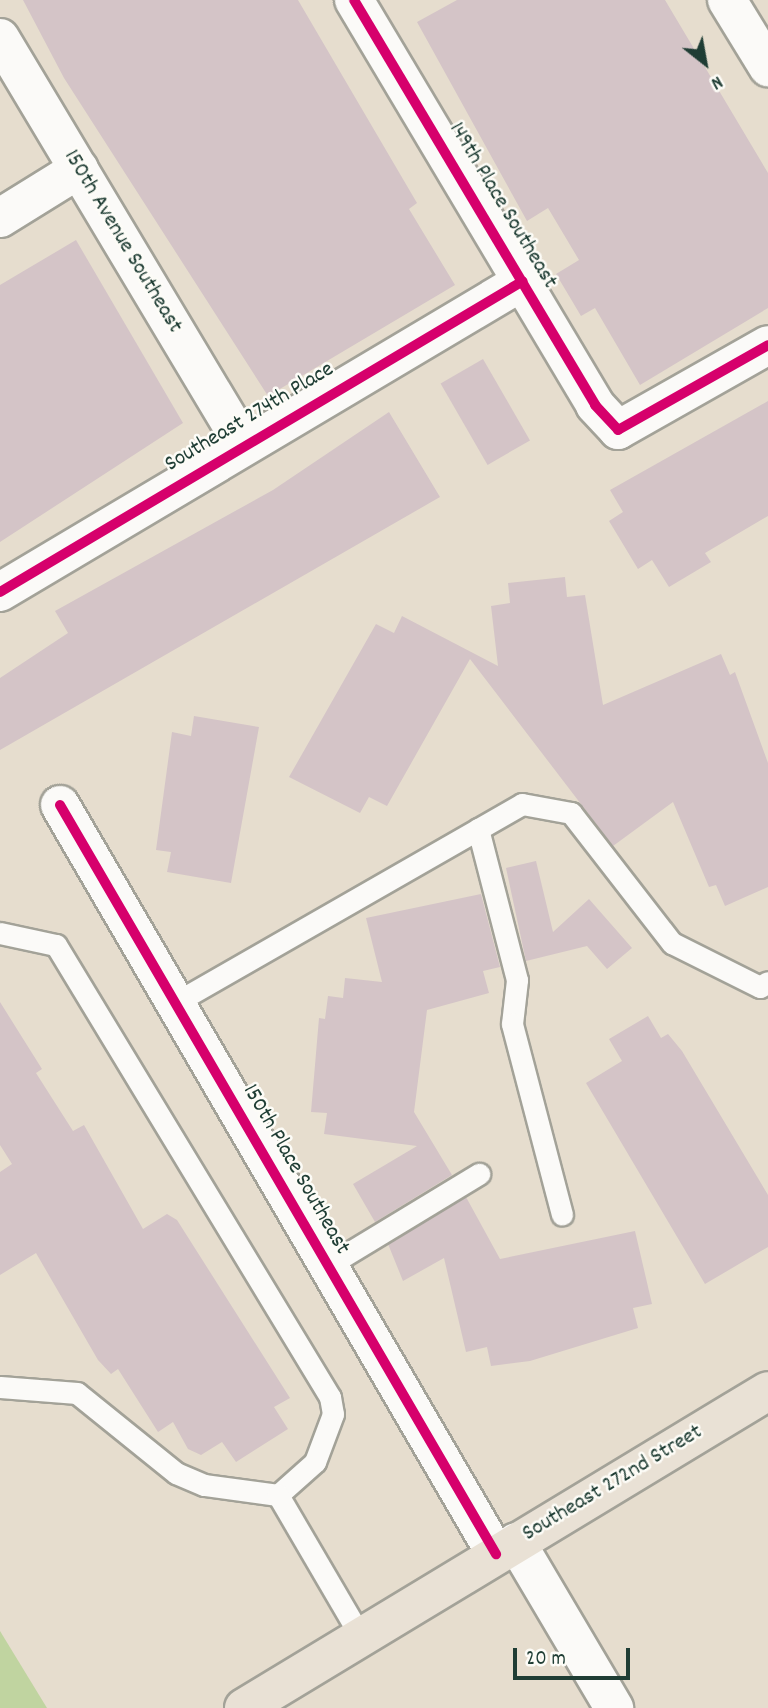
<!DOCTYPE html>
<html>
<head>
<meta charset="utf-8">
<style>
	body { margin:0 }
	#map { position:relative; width:768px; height:1708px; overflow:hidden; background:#e6ddce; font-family:Dekko,sans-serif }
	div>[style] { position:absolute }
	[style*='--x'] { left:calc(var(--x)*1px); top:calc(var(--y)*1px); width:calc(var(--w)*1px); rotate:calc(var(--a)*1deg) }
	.green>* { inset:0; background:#c0d4a0 }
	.building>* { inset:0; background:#d4c4c7; transform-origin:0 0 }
	.roads { filter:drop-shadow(2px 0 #a3a298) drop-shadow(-2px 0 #a3a298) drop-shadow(0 2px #a3a298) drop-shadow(0 -2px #a3a298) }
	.lane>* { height:21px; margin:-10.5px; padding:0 10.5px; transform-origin:10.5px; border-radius:10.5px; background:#fbfaf8 }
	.street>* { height:38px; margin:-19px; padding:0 19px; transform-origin:19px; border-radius:19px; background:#fbfaf8 }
	.primary>* { height:38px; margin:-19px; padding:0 19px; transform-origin:19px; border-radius:19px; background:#e9e1d5 }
	.cycleway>* { height:10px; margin:-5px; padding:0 5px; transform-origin:5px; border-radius:5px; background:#d6006c }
	span { translate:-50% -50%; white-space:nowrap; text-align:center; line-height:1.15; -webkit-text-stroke:5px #fdfcf7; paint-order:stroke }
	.street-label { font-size:23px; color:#1f3d34 }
	.north { position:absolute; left:670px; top:28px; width:70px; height:70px; -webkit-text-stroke:5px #fdfcf7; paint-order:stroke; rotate:149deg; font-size:19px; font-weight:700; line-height:28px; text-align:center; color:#1f3d34 }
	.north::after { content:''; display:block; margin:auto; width:24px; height:32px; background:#1f3d34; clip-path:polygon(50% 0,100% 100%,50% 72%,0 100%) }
	.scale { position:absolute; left:513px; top:1648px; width:117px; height:32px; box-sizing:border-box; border:4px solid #1f3d34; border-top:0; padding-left:9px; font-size:21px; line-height:24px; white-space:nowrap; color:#1f3d34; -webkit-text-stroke:5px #fdfcf7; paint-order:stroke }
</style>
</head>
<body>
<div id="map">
	<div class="green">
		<i style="clip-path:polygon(0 1631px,47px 1708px,0 1708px)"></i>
	</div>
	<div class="building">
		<i style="clip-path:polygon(23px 0,298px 0,417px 203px,409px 209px,455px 285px,268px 396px,64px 78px)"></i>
		<i style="clip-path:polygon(457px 0,665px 0,768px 173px,768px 308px,640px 385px,595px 308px,581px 316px,556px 274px,579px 260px,548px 208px,527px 221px,417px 22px)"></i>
		<i style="clip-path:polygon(76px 240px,183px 423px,0 542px,0 285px)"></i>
		<i style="left:483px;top:359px;width:94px;height:49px;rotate:60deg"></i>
		<i style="clip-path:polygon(768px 401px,768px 516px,705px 553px,711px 562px,669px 587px,652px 560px,638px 569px,609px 521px,623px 512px,610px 490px)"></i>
		<i style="clip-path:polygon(389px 412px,440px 497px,0 750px,0 678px,68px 633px,55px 611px,273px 490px)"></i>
		<i style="clip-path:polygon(565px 577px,567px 597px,585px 595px,603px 705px,721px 654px,730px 675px,735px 672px,768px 763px,768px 887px,725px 906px,716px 885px,709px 887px,673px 802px,613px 846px,470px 659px,387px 806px,369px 797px,360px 813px,289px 777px,376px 624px,394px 633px,402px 616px,498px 666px,491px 606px,510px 603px,508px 583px)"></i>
		<i style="clip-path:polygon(194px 716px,259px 727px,231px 883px,167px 872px,171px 852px,156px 850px,172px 732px,191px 736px)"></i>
		<i style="clip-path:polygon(536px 861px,553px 932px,589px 899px,632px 948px,607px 969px,587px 946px,526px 961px,506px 868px)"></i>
		<i style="clip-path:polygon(481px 894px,500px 967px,483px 971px,489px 993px,427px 1010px,414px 1112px,452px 1175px,375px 1222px,353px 1184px,417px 1146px,324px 1134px,327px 1113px,311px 1112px,319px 1018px,325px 1019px,328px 996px,343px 998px,345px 978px,382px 982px,366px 918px)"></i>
		<i style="clip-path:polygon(0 1002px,42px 1069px,36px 1073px,73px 1131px,84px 1125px,143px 1229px,167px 1214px,177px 1220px,290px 1398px,274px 1407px,288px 1429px,236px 1462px,222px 1442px,201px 1455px,188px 1449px,173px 1422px,158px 1432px,118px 1369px,111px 1374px,98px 1360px,36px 1253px,0 1275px,0 1172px,12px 1164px,0 1145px)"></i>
		<i style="clip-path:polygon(648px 1016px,661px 1038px,668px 1034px,682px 1051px,768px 1195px,768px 1247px,705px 1284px,586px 1083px,622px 1061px,609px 1039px)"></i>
		<i style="clip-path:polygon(466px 1197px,500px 1259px,635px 1231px,652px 1304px,633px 1308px,638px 1328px,530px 1361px,491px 1366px,487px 1347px,466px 1352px,444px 1258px,403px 1281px,388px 1244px)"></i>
	</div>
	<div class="roads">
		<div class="lane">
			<i style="--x:478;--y:829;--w:156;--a:75.5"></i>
			<i style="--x:517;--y:980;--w:44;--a:96.5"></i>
			<i style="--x:512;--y:1024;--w:197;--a:75.3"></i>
			<i style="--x:0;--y:933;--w:57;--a:12.1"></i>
			<i style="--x:56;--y:945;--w:529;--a:58.78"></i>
			<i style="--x:330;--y:1397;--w:17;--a:80"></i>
			<i style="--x:333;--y:1414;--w:51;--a:110.6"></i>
			<i style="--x:315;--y:1462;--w:50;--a:138.3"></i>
			<i style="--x:278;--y:1495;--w:75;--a:-172.3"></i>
			<i style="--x:204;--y:1485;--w:30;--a:-157"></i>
			<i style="--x:176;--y:1473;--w:127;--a:-141.1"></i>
			<i style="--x:77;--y:1393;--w:77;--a:-175.5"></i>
			<i style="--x:173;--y:1004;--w:402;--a:-29.8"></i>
			<i style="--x:522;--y:804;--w:50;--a:10.4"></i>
			<i style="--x:571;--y:813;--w:165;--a:52.2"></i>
			<i style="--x:672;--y:943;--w:98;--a:26.6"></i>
			<i style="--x:760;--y:987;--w:9;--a:-32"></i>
			<i style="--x:327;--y:1266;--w:178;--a:-31.2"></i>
			<i style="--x:278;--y:1495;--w:164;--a:59.7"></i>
		</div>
		<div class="street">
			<i style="--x:354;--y:0;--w:471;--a:59.2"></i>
			<i style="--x:595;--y:405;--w:34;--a:47"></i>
			<i style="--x:618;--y:430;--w:172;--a:-29.5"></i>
			<i style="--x:727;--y:0;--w:79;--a:58.5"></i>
			<i style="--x:0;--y:38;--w:475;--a:59.1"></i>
			<i style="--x:0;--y:218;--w:93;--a:-31.8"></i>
			<i style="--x:0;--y:592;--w:608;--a:-30.74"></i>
			<i style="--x:60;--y:805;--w:867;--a:59.8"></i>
			<i style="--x:516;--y:1542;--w:193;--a:59.4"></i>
		</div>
		<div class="primary">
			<i style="--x:244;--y:1708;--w:612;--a:-31.17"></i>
		</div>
	</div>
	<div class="cycleway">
		<i style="--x:354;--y:0;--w:471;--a:59.2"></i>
		<i style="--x:595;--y:405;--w:34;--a:47"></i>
		<i style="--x:618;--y:430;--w:172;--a:-29.5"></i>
		<i style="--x:0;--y:592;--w:608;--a:-30.74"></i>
		<i style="--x:60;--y:805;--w:867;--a:59.8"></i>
	</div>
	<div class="street-label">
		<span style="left:502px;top:206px;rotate:59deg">149th Place Southeast</span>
		<span style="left:122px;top:242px;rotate:59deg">150th Avenue Southeast</span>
		<span style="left:250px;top:418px;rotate:-31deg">Southeast 274th Place</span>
		<span style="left:295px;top:1170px;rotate:60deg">150th Place Southeast</span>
		<span style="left:613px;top:1484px;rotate:-31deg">Southeast 272nd Street</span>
	</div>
	<div class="north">N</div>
	<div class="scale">20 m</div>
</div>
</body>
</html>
